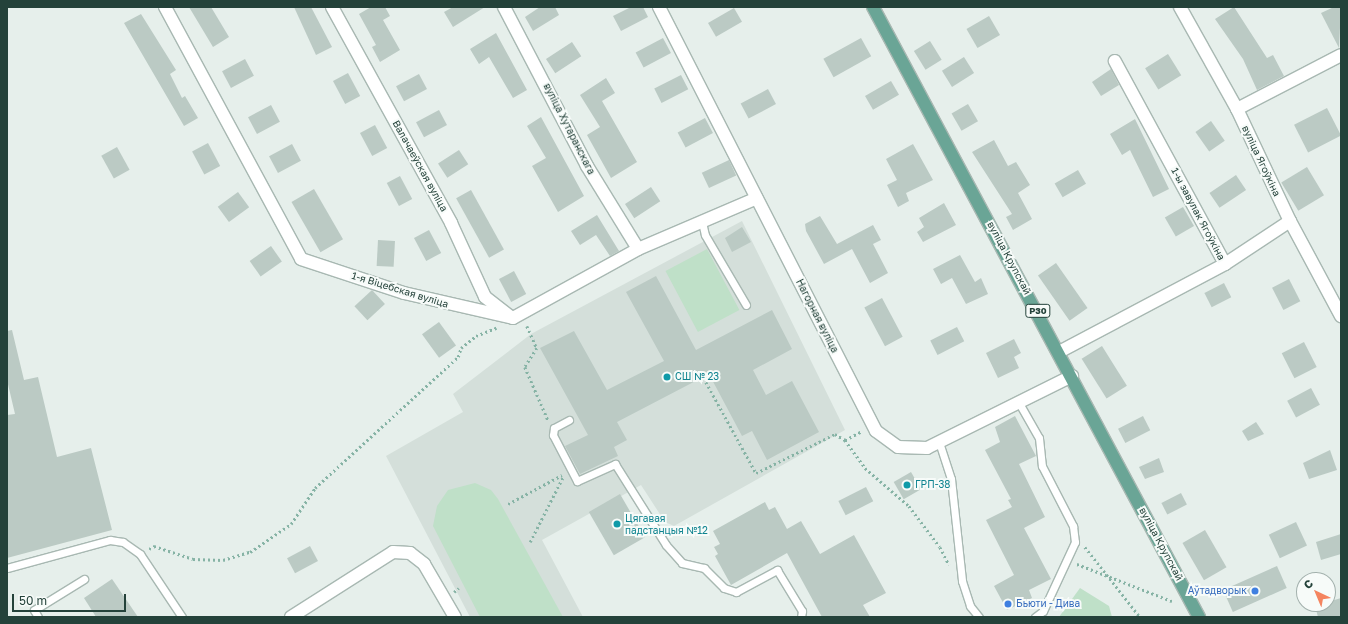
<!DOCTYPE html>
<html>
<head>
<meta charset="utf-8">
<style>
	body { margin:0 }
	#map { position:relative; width:1348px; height:624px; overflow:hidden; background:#e6efeb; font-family:"Golos Text",sans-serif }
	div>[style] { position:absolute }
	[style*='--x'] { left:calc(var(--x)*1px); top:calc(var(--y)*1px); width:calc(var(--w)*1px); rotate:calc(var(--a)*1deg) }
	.built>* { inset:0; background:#d4dfda }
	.green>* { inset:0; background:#bfe0c8; transform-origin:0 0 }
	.building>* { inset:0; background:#bbcac4; transform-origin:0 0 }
	.path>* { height:2.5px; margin-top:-1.25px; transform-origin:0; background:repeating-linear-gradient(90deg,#86b3a5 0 2px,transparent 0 5px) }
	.roads { filter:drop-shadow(1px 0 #a8b8b2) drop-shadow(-1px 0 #a8b8b2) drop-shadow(0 1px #a8b8b2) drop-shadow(0 -1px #a8b8b2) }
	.lane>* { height:7px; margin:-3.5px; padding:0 3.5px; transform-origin:3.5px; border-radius:3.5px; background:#fff }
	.street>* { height:12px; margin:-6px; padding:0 6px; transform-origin:6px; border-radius:6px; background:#fff }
	.primary>* { height:12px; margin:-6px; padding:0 6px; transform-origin:6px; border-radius:6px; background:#6aa596 }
	.dots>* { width:11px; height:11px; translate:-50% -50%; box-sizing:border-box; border:2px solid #f7fbf9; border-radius:50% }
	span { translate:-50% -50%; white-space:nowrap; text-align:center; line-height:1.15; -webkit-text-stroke:4px #f7fbf9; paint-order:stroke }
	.shield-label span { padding:1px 3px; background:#f7fbf9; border:1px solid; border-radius:3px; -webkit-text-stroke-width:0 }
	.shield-label { font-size:9px; color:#24423a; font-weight:700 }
	.street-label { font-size:10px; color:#24423a }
	.culture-label { font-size:10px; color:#0d838f }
	.left { translate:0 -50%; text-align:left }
	.shop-label { font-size:10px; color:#366cbe }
	.right { translate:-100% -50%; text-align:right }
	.frame { position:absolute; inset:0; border:8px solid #24423a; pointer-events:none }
	.north { position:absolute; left:1296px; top:572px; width:40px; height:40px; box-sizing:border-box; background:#f7fbf9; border:1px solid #a3b1ad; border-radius:50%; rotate:316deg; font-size:11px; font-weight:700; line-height:16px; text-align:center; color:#24423a }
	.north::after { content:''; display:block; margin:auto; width:14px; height:18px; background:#f4845f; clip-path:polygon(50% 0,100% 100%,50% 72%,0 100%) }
	.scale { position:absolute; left:12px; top:594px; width:114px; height:18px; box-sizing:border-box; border:2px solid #24423a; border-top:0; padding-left:5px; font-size:12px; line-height:14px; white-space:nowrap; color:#24423a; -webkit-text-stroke:3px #f7fbf9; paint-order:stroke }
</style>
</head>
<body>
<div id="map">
	<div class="built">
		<i style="clip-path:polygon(742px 221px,845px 430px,674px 526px,665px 522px,641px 485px,542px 540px,583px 617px,470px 617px,386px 456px,463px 412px,453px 394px,531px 334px)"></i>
	</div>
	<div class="green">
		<i style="left:707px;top:249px;width:69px;height:47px;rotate:62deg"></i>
		<i style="clip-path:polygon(475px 483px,491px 490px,498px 499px,563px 617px,480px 617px,433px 526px,437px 506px,448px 490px)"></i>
		<i style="clip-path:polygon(1080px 588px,1109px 606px,1112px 617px,1059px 617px)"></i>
	</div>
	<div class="building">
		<i style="clip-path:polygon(189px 7px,211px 7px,229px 37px,213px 47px)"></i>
		<i style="clip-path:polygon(294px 7px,311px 7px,332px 47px,316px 55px)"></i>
		<i style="clip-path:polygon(371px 7px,385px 7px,390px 16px,383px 20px,400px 50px,380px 62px,372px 47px,376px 45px,359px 14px)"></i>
		<i style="clip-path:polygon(453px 7px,485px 7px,453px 27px,444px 12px)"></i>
		<i style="clip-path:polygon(540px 7px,555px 7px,559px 15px,533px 31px,525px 17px)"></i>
		<i style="clip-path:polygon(631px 7px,643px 7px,648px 17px,621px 31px,613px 16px)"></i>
		<i style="clip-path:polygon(1234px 7px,1267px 58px,1273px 55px,1284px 76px,1257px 90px,1243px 59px,1215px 19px)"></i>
		<i style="clip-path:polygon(1334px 7px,1341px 7px,1339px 48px,1321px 13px)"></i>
		<i style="left:734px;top:8px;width:16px;height:30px;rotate:60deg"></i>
		<i style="clip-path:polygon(141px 14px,176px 70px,170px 74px,182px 98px,185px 96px,198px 118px,184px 126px,124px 23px)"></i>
		<i style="left:989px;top:16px;width:22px;height:26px;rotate:60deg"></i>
		<i style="clip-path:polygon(496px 33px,527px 90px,513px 98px,489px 57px,479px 64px,470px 49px)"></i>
		<i style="left:663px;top:38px;width:17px;height:31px;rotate:62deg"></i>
		<i style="left:861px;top:38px;width:21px;height:43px;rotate:61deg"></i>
		<i style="left:930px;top:41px;width:22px;height:19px;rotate:58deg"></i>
		<i style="left:572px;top:42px;width:17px;height:31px;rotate:57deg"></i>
		<i style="left:1168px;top:54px;width:25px;height:27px;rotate:58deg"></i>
		<i style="left:964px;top:57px;width:19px;height:26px;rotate:58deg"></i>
		<i style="left:245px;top:59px;width:19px;height:26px;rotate:62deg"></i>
		<i style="clip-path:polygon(1111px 69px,1119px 85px,1101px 96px,1092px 82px)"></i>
		<i style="left:348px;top:73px;width:26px;height:17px;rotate:62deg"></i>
		<i style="left:419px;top:74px;width:17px;height:26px;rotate:62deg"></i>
		<i style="left:681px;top:75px;width:16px;height:30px;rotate:63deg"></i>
		<i style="clip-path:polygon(606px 78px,615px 93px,602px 101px,637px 162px,611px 178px,587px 135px,600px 127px,580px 95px)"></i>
		<i style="left:891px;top:81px;width:16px;height:30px;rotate:60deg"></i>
		<i style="left:768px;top:89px;width:17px;height:31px;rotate:62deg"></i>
		<i style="left:968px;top:104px;width:20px;height:19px;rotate:60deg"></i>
		<i style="left:271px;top:105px;width:19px;height:26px;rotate:62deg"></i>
		<i style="left:1327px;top:108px;width:31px;height:37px;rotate:63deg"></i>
		<i style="left:439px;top:110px;width:17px;height:26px;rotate:62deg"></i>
		<i style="clip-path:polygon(541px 117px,584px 196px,558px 212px,532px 166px,546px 158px,527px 126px)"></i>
		<i style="left:705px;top:118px;width:17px;height:31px;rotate:62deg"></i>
		<i style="clip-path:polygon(1135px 119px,1169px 189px,1153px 197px,1130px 150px,1122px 155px,1110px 134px)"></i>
		<i style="left:1211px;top:121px;width:24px;height:19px;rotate:55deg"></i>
		<i style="left:375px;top:125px;width:26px;height:17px;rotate:62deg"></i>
		<i style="clip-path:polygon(994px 140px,1008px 166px,1016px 162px,1030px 185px,1018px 193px,1032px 219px,1013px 230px,1006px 217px,1012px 214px,972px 152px)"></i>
		<i style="left:208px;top:143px;width:26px;height:18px;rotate:62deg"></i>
		<i style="left:292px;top:144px;width:19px;height:26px;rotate:62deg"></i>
		<i style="clip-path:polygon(913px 144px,933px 180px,906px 193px,909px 201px,898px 207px,887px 185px,897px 180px,886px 159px)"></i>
		<i style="left:117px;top:147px;width:26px;height:18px;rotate:61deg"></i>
		<i style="left:459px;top:150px;width:17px;height:25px;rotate:57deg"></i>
		<i style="left:729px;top:160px;width:17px;height:30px;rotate:65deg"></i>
		<i style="left:1307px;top:167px;width:33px;height:30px;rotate:59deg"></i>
		<i style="left:1078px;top:170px;width:16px;height:27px;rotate:60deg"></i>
		<i style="left:1236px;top:175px;width:18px;height:32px;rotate:56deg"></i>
		<i style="left:400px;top:176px;width:26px;height:15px;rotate:62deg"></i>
		<i style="left:651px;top:187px;width:17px;height:31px;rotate:57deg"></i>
		<i style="left:314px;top:189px;width:58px;height:26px;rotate:60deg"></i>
		<i style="left:471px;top:190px;width:68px;height:17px;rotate:61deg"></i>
		<i style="left:238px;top:192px;width:19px;height:25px;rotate:54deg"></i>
		<i style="clip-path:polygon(944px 203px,956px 225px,923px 242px,917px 232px,924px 227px,919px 218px)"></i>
		<i style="left:1183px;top:207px;width:22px;height:21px;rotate:60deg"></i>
		<i style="clip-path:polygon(597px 215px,619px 251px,610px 256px,596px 235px,580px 245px,571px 231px)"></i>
		<i style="clip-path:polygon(820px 216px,837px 244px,873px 225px,881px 240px,873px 244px,888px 273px,870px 283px,852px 249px,824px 264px,806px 231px,805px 224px)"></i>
		<i style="clip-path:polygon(742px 227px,751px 242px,732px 252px,725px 238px)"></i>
		<i style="left:429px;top:230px;width:26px;height:17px;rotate:62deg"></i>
		<i style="left:378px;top:240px;width:17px;height:26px;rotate:3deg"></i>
		<i style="left:271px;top:246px;width:19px;height:26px;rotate:55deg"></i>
		<i style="clip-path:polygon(960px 255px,975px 282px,981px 278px,988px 294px,966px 304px,952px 278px,941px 284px,933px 269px)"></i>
		<i style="left:1056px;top:263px;width:55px;height:22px;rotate:55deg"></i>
		<i style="left:514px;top:271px;width:26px;height:17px;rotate:62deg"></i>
		<i style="clip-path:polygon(656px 276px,696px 350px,772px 310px,792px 349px,753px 370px,766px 395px,792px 381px,819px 432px,767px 460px,752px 431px,742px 436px,709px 374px,617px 422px,627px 440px,614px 447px,618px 456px,580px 474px,565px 446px,588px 435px,540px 348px,574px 331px,607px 390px,664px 361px,626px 292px)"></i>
		<i style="left:1289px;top:279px;width:25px;height:19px;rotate:63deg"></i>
		<i style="left:1224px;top:283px;width:16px;height:22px;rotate:63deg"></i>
		<i style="left:372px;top:290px;width:19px;height:24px;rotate:47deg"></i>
		<i style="left:882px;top:298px;width:44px;height:20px;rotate:62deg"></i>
		<i style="left:439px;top:322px;width:29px;height:21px;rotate:54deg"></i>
		<i style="left:957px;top:327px;width:16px;height:30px;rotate:63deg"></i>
		<i style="clip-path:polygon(12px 330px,24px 380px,38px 377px,57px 457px,91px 448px,112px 530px,7px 558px,7px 415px,15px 414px,7px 380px,7px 331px)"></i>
		<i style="clip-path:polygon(1014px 339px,1021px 353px,1014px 357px,1019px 368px,998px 378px,986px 353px)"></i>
		<i style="left:1304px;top:342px;width:28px;height:25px;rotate:63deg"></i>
		<i style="left:1102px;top:346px;width:47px;height:24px;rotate:58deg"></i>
		<i style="left:1311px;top:388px;width:19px;height:27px;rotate:62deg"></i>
		<i style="clip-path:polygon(1015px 416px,1036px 456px,1019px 464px,1045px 517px,1024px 528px,1051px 579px,1029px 590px,1032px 598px,1007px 610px,994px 586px,1014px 575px,986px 520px,1012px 507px,1008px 500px,1011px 499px,985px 450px,1000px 442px,995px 427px)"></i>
		<i style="left:1143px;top:416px;width:16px;height:28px;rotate:63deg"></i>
		<i style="clip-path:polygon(1256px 422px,1264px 434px,1248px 441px,1242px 431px)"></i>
		<i style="clip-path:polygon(1330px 450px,1337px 470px,1309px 479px,1303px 463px)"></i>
		<i style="clip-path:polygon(1159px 458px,1164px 472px,1145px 479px,1139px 467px)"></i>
		<i style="left:911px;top:472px;width:20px;height:20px;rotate:60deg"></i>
		<i style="left:866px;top:487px;width:16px;height:31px;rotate:63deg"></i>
		<i style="left:1181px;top:493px;width:13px;height:22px;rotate:63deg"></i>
		<i style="left:620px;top:494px;width:50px;height:36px;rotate:60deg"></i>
		<i style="clip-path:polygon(765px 502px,769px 510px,775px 507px,787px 529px,801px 521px,820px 554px,854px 535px,886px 593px,863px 605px,870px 617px,822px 617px,787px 553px,731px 585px,715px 556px,718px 554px,714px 547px,720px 544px,713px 531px)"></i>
		<i style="left:1296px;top:522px;width:26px;height:30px;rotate:65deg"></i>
		<i style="left:1205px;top:530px;width:43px;height:26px;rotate:60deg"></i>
		<i style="clip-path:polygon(1341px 534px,1341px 554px,1321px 560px,1316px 542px)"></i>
		<i style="left:310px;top:546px;width:17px;height:26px;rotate:62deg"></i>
		<i style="left:1277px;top:566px;width:24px;height:59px;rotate:66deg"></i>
		<i style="clip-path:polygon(112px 579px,138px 617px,96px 617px,84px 598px)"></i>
		<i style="clip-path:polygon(1341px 598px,1341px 617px,1318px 617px,1315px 606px)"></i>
	</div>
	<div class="path">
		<i style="--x:527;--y:326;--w:24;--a:66"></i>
		<i style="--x:537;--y:348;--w:22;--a:122"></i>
		<i style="--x:525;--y:367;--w:58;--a:66.5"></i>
		<i style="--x:706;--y:382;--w:104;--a:61.2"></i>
		<i style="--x:756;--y:473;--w:88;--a:-26.3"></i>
		<i style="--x:835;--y:434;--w:12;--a:31"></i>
		<i style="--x:845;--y:440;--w:34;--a:54"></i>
		<i style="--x:865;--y:468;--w:58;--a:40.8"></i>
		<i style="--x:909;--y:506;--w:51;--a:52.9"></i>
		<i style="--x:940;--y:547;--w:20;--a:63"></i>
		<i style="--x:845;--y:440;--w:19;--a:-28"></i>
		<i style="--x:508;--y:504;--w:61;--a:-28.2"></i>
		<i style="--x:530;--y:542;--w:73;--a:-63.1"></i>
		<i style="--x:1085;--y:547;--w:89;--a:51.8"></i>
		<i style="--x:149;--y:549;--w:6;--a:-31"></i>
		<i style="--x:154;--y:546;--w:41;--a:18.4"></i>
		<i style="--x:193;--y:559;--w:30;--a:2"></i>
		<i style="--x:223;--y:560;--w:28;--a:-17"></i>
		<i style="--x:250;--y:552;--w:50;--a:-34.3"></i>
		<i style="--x:291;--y:524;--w:43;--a:-56.3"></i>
		<i style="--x:315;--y:488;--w:194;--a:-42.5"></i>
		<i style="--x:458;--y:357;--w:9;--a:-72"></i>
		<i style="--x:461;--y:348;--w:19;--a:-39"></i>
		<i style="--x:476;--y:336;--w:22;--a:-22"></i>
		<i style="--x:1077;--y:564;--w:102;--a:21.3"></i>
		<i style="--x:454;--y:592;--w:6;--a:-39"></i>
		<i style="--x:995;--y:617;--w:19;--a:0"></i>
	</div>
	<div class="roads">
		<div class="lane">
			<i style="--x:702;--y:222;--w:13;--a:77"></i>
			<i style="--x:705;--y:235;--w:81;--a:59.6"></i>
			<i style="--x:1019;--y:403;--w:40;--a:60.3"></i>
			<i style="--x:1039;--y:438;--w:28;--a:84"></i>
			<i style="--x:1042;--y:466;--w:68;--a:62.7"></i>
			<i style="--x:1073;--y:526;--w:16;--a:83"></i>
			<i style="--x:1075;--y:542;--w:76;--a:114.9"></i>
			<i style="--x:1043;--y:611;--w:10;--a:143"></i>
			<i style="--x:569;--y:420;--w:17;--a:152"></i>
			<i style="--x:554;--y:428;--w:7;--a:98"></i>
			<i style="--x:553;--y:435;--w:52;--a:62.4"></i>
			<i style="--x:577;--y:481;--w:42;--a:-24.1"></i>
			<i style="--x:615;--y:464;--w:96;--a:57.8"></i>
			<i style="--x:666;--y:545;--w:24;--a:48"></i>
			<i style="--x:682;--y:563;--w:23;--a:13"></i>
			<i style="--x:704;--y:568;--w:28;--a:45"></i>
			<i style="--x:724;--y:588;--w:13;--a:18"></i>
			<i style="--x:736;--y:592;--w:47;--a:-28.2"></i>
			<i style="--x:777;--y:570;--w:48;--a:58.6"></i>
			<i style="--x:802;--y:611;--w:6;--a:99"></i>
			<i style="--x:939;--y:442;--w:39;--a:72"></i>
			<i style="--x:951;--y:479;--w:103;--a:83.8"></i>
			<i style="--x:962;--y:581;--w:26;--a:72"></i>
			<i style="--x:970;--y:606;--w:14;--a:51"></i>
			<i style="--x:7;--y:568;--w:107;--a:-15.2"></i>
			<i style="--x:110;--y:540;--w:13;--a:9"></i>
			<i style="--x:123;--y:542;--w:21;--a:35"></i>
			<i style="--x:140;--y:554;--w:76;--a:56.3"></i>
			<i style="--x:38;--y:617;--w:8;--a:-120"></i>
			<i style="--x:34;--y:610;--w:59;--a:-31.8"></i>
		</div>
		<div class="street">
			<i style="--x:165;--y:7;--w:286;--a:61.6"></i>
			<i style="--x:301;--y:259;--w:108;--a:18.3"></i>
			<i style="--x:404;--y:293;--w:112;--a:12.9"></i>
			<i style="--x:513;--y:318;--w:143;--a:-28.9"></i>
			<i style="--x:638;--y:249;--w:129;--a:-23.2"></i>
			<i style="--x:332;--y:7;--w:247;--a:61.1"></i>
			<i style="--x:451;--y:223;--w:81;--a:65.3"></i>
			<i style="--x:485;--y:297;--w:33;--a:38"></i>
			<i style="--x:504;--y:7;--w:179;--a:62.4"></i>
			<i style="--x:587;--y:166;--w:97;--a:58.4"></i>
			<i style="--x:659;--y:7;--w:476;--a:62.9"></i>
			<i style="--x:876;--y:431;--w:27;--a:36"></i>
			<i style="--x:898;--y:447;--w:29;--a:2"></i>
			<i style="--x:927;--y:448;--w:162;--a:-26.4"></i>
			<i style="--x:1180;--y:7;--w:117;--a:60.8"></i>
			<i style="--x:1237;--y:109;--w:124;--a:64.7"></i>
			<i style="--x:1290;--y:221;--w:108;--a:61.8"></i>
			<i style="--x:1237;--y:109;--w:117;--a:-27.4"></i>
			<i style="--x:1225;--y:264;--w:78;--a:-33.5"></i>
			<i style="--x:1059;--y:352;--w:188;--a:-27.9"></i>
			<i style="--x:1225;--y:264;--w:231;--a:-118.5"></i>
			<i style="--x:291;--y:617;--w:121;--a:-32.5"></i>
			<i style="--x:393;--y:552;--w:17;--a:3"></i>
			<i style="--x:410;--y:553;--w:18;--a:38"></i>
			<i style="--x:424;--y:564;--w:61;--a:59.7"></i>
		</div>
		<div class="primary">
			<i style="--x:873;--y:7;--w:692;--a:61.88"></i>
		</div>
	</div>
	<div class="dots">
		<i style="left:667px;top:377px;background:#0f9aa8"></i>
		<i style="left:907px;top:485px;background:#0f9aa8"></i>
		<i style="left:617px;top:524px;background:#0f9aa8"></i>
		<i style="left:1255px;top:591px;background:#3f7fe0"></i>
		<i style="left:1008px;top:604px;background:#3f7fe0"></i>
	</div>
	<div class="shield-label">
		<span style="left:1038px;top:311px">Р30</span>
	</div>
	<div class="street-label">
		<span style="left:569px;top:129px;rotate:63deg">вуліца Хутаранскага</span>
		<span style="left:1261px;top:161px;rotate:65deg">вуліца Ягоўкіна</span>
		<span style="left:420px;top:166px;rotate:61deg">Валачаеўская вуліца</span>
		<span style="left:1198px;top:214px;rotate:62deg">1-ы завулак Ягоўкіна</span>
		<span style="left:1009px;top:258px;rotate:62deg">вуліца Крупскай</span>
		<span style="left:400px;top:290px;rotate:17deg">1-я Віцебская вуліца</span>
		<span style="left:817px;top:316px;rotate:63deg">Нагорная вуліца</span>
		<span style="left:1161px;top:544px;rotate:62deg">вуліца Крупскай</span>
	</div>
	<div class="culture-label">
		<span class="left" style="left:675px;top:377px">СШ № 23</span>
		<span class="left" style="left:915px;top:485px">ГРП-38</span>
		<span class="left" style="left:625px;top:524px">Цягавая<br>падстанцыя №12</span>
	</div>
	<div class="shop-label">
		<span class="right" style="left:1247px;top:591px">Аўтадворык</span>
		<span class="left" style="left:1016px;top:604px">Бьюти - Дива</span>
	</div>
	<div class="frame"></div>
	<div class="north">С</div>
	<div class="scale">50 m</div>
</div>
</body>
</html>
